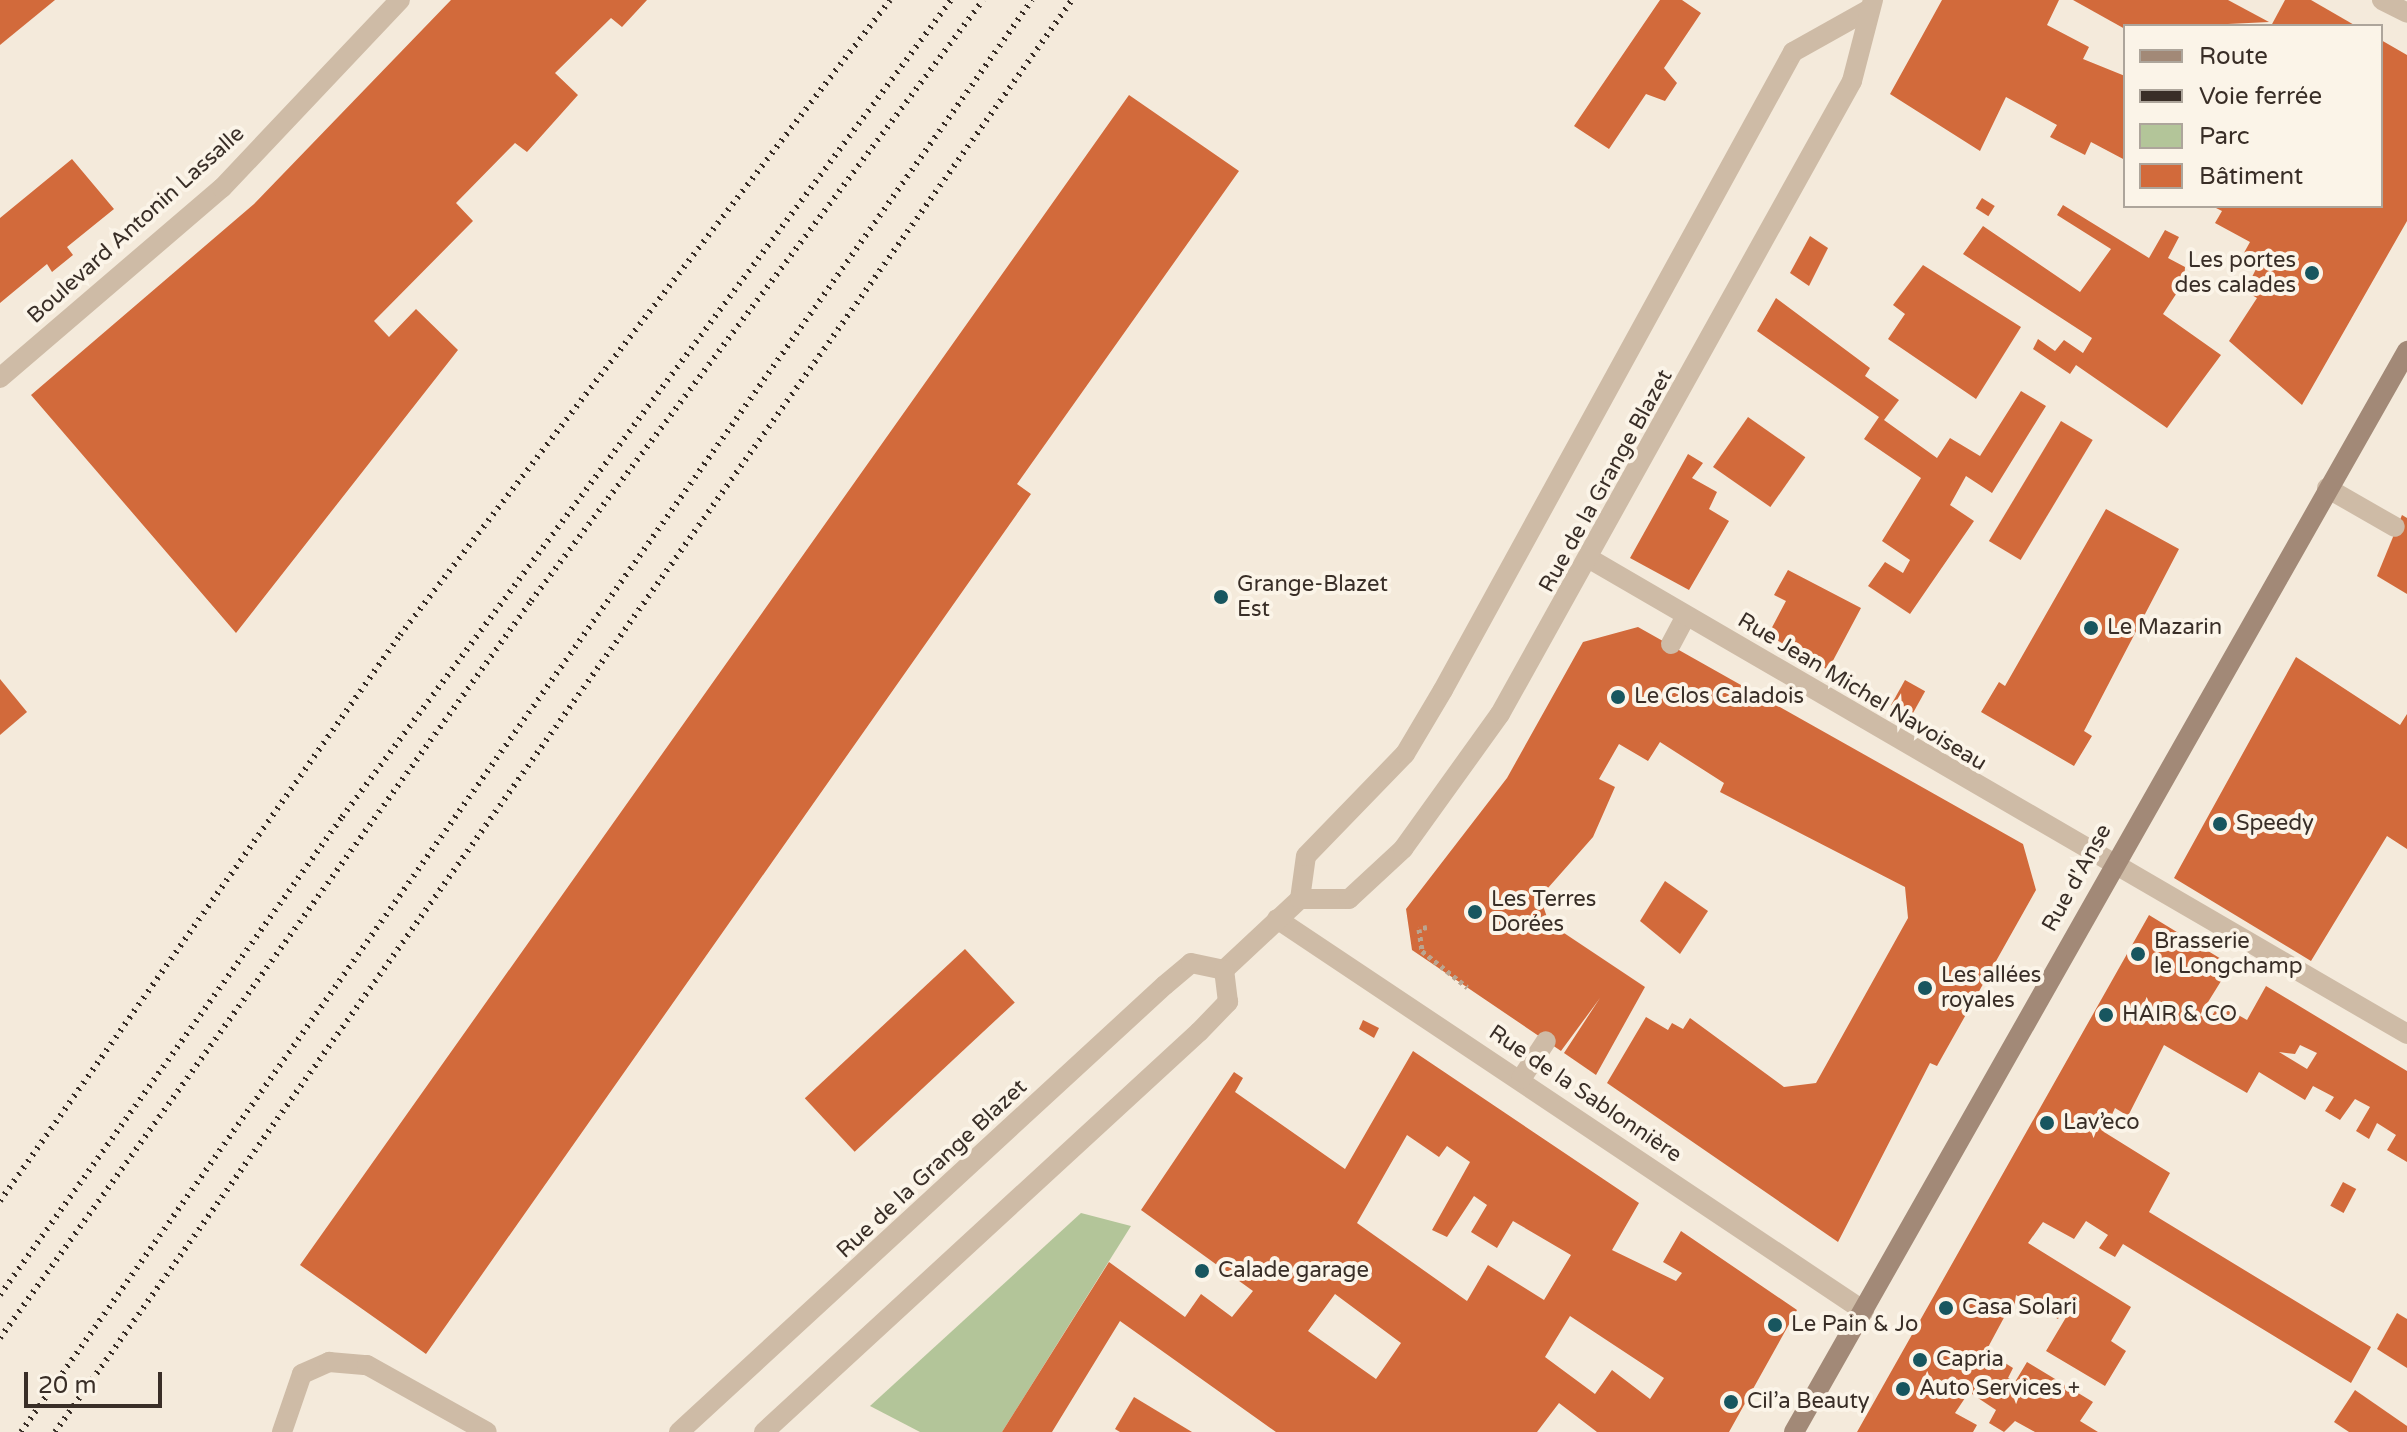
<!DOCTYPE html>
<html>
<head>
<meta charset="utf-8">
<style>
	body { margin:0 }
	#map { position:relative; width:2407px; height:1432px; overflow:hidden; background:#f4eadb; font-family:"Varela Round",sans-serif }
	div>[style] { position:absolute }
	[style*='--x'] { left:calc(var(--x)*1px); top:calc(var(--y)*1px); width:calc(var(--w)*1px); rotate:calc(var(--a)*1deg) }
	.green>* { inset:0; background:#b3c599 }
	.building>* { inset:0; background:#d26a3b; transform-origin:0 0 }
	.path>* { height:5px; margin-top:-2.5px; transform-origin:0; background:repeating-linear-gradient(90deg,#baa590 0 4px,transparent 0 8px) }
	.service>* { height:20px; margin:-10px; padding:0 10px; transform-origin:10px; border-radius:10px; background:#cebba6 }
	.minor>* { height:20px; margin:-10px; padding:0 10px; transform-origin:10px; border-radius:10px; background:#cebba6 }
	.secondary>* { height:20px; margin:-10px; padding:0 10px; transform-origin:10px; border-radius:10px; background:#a28977 }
	.rail>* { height:6px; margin-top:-3px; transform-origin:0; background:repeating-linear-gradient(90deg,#392e27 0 2px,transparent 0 8px) }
	.dots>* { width:22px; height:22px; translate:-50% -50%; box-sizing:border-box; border:4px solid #fbf4e8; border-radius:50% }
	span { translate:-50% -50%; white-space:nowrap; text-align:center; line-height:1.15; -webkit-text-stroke:8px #fbf4e8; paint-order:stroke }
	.street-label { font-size:22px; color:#392e27 }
	.poi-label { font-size:22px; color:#392e27 }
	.right { translate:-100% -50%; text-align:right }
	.left { translate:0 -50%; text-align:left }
	.legend { position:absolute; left:2123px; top:24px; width:260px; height:184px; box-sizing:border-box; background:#fbf4e8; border:2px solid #ada59b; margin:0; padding:10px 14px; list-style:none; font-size:24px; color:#392e27 }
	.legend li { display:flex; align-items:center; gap:16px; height:40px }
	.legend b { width:40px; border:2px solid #ada59b }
	.scale { position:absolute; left:24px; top:1372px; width:138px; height:36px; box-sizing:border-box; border:4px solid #392e27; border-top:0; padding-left:10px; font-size:24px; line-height:28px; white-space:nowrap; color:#392e27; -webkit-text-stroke:6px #fbf4e8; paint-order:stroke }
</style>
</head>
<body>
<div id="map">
	<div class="green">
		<i style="clip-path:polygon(1081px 1213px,1131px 1226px,1002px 1432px,920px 1432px,870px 1406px)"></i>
	</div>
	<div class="building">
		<i style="clip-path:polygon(0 0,55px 0,0 45px)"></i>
		<i style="clip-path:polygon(451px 0,647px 0,622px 27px,611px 18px,555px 73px,578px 95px,527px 152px,515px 143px,456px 203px,473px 221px,374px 321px,389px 337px,416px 309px,458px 350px,236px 633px,31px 395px,254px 204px)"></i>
		<i style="clip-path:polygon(1660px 0,1682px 0,1701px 13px,1664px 68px,1677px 83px,1665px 101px,1646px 94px,1609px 149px,1574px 126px)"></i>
		<i style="clip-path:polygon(1942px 0,2059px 0,2047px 25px,2089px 47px,2083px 59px,2125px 76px,2125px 160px,2091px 142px,2085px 155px,2050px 137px,2057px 125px,2006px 97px,1980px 151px,1890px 94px)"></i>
		<i style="clip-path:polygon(2073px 0,2228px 0,2269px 22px,2125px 29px)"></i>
		<i style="clip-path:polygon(2285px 0,2311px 0,2356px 26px,2271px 26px)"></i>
		<i style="clip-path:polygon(2381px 40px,2407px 55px,2407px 221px,2302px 405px,2229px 341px,2257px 298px,2245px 291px,2256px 269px,2240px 260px,2250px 242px,2215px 223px,2222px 211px,2212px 206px,2381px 206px)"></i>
		<i style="clip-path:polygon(1129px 95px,1239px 171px,1017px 484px,1031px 494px,426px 1354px,300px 1265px)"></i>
		<i style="clip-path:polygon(72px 159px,114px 209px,67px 247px,73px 255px,52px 272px,47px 264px,0 303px,0 218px)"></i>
		<i style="left:1982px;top:198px;width:15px;height:12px;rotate:32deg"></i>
		<i style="clip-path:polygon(2063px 205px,2149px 258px,2165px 230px,2179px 237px,2168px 258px,2185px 267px,2184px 282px,2163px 314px,2221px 355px,2167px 428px,2076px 365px,2070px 374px,2033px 349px,2038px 339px,2055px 351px,2064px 340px,2083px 353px,2092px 338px,1963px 254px,1983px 226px,2080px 292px,2111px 249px,2057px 215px)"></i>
		<i style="clip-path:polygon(1810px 236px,1828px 248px,1809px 286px,1790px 273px)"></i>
		<i style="clip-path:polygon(1923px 265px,2021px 327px,1976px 399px,1888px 339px,1905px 314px,1893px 305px)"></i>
		<i style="clip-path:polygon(1776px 298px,1870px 368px,1865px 376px,1899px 400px,1884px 420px,1937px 458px,1950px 438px,1980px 456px,2021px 391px,2046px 406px,1992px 493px,1966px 476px,1950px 505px,1974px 521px,1910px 614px,1868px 586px,1885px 562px,1903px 573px,1910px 560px,1882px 541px,1921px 478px,1864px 439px,1879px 417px,1757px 331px)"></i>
		<i style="left:1748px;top:417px;width:70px;height:61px;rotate:35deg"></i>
		<i style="left:2061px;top:421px;width:37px;height:140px;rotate:31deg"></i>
		<i style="clip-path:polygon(1688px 454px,1703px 463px,1692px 478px,1717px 492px,1709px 509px,1729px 521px,1689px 590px,1630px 558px)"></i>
		<i style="clip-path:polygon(2106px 509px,2179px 549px,2084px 731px,2092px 736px,2074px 766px,1981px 712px,1999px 682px,2005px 686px)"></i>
		<i style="clip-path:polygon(2402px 515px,2407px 518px,2407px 594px,2377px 576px)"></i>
		<i style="clip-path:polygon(1788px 570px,1861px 608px,1828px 670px,1768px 635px,1786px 601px,1774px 595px)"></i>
		<i style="clip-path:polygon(1638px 627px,2023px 844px,2036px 890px,1937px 1066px,1930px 1063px,1838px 1242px,1607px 1083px,1646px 1017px,1668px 1030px,1672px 1023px,1683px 1029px,1690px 1018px,1784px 1087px,1816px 1083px,1908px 918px,1905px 887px,1720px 792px,1724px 783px,1660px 742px,1648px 761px,1619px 744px,1599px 779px,1615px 787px,1593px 837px,1540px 897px,1549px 923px,1645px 987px,1596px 1075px,1564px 1053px,1600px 998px,1561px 1051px,1412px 950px,1406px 909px,1507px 778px,1583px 642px)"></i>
		<i style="clip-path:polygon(2296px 657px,2400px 725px,2407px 714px,2407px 849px,2387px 836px,2311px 961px,2174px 878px)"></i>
		<i style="clip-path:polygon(0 679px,27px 712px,0 735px)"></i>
		<i style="left:1905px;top:680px;width:23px;height:29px;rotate:29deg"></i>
		<i style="clip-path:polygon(1665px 881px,1708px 911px,1680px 954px,1640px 921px)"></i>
		<i style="clip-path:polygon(evenodd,2149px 915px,2231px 965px,2200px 1015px,2209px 1021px,2219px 1004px,2247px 1020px,2266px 986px,2407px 1071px,2407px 1162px,2387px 1150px,2396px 1135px,2377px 1123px,2369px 1139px,2356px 1131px,2370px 1107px,2355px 1099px,2340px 1120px,2325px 1111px,2334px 1097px,2313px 1086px,2305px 1100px,2259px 1072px,2247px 1093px,2164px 1045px,2128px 1116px,2115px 1108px,2104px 1132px,2170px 1173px,2149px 1212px,2371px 1347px,2351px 1383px,2123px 1244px,2115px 1257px,2099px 1248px,2108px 1235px,2086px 1221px,2074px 1239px,2043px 1222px,2028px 1243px,2131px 1307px,2111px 1341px,2126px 1351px,2105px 1386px,2046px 1351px,2068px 1314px,2062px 1311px,2058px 1319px,2016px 1295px,2013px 1316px,2007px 1312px,1986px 1351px,2013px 1368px,2008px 1378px,2015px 1382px,2027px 1362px,2093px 1402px,2080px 1421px,2098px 1432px,2035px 1432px,2015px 1421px,2004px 1432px,1989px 1423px,1996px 1410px,1969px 1392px,1955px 1413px,1977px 1425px,1973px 1432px,1857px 1432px,2149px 915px,2300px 1045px,2317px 1053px,2307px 1069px,2279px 1052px,2295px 1054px,2300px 1045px)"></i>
		<i style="left:965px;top:949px;width:73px;height:219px;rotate:47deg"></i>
		<i style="clip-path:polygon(1363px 1020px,1379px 1028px,1374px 1038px,1359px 1029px)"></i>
		<i style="clip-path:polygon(evenodd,1413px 1051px,1639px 1203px,1612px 1250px,1676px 1281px,1682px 1273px,1663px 1262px,1681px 1231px,1797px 1310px,1729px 1432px,1597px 1432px,1559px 1403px,1537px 1432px,1276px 1432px,1120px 1321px,1052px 1432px,1002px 1432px,1109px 1262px,1185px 1317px,1201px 1294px,1232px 1317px,1253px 1291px,1141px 1210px,1234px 1072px,1243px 1078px,1235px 1092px,1345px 1169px,1413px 1051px,1407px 1135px,1439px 1157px,1447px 1146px,1470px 1162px,1432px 1230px,1447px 1237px,1474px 1196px,1487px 1205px,1471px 1232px,1497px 1248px,1513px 1221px,1571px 1255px,1544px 1300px,1488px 1265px,1467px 1301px,1357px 1223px,1407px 1135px,1413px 1051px,1335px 1294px,1401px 1343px,1376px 1379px,1308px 1331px,1335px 1294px,1413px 1051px,1570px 1316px,1664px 1378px,1650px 1399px,1612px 1370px,1595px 1394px,1545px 1357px,1570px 1316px)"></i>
		<i style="left:2343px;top:1182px;width:15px;height:27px;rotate:28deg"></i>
		<i style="clip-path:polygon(2397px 1313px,2407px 1319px,2407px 1368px,2377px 1349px)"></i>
		<i style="clip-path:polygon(2355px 1390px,2407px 1426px,2407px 1432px,2349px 1432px,2334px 1422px)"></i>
		<i style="clip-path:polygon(1134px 1397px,1192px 1432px,1120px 1432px,1115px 1429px)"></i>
	</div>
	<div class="path">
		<i style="--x:1427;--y:927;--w:8;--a:166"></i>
		<i style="--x:1419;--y:929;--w:22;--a:82"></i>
		<i style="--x:1422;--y:951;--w:58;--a:38.7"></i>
	</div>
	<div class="service">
		<i style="--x:2327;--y:488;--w:78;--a:29.8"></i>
		<i style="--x:1671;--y:644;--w:32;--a:-62"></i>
		<i style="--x:282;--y:1432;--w:61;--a:-71"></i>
		<i style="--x:302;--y:1374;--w:30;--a:-24"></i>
		<i style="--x:329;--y:1362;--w:38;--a:5"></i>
		<i style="--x:367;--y:1365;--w:137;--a:29.2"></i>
	</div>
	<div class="minor">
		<i style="--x:2382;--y:0;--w:28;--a:27"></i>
		<i style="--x:0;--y:378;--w:292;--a:-40.6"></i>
		<i style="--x:222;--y:188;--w:259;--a:-46.6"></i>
		<i style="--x:1590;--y:559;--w:945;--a:30.17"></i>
		<i style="--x:1300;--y:899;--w:43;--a:-82.1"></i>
		<i style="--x:1306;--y:856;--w:142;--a:-45.9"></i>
		<i style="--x:1405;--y:754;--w:74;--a:-59.3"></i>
		<i style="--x:1443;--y:690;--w:728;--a:-61.25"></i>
		<i style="--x:1793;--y:52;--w:88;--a:-29.2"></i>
		<i style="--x:1277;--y:919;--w:706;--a:33.74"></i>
		<i style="--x:1224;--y:970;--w:104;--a:-43.1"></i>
		<i style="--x:1300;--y:899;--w:49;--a:0"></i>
		<i style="--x:1349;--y:899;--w:74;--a:-42.8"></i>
		<i style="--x:1403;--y:849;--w:166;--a:-54.3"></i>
		<i style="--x:1500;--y:714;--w:724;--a:-60.92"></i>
		<i style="--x:1852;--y:81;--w:84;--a:-75.5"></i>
		<i style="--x:1521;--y:1079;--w:45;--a:-56.7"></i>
		<i style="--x:679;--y:1432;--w:660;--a:-42.61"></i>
		<i style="--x:1165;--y:985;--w:34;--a:-40"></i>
		<i style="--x:1191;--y:963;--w:34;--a:12"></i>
		<i style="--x:764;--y:1432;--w:591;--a:-42.6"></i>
		<i style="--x:1199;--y:1032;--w:42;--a:-46"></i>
		<i style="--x:1228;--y:1002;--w:32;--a:-97"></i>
	</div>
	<div class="secondary">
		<i style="--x:1794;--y:1432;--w:1243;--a:-60.44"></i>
	</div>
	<div class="rail">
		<i style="--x:0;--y:1201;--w:693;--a:-54.75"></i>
		<i style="--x:400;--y:635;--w:802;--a:-52.34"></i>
		<i style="--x:0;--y:1295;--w:588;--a:-54.42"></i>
		<i style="--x:342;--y:817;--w:1019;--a:-53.3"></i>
		<i style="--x:0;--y:1338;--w:908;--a:-54.23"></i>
		<i style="--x:531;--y:601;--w:752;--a:-53.05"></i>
		<i style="--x:21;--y:1432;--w:1753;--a:-54.78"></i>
		<i style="--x:55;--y:1432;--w:1756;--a:-54.62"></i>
	</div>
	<div class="dots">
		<i style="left:2312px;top:273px;background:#18565f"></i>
		<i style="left:1221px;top:597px;background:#18565f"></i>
		<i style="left:2091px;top:628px;background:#18565f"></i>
		<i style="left:1618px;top:697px;background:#18565f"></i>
		<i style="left:2220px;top:824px;background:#18565f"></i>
		<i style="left:1475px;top:912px;background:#18565f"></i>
		<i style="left:2138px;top:954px;background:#18565f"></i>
		<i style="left:1925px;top:988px;background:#18565f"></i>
		<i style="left:2106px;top:1015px;background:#18565f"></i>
		<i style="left:2047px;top:1123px;background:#18565f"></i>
		<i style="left:1202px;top:1271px;background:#18565f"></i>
		<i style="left:1946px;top:1308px;background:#18565f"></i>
		<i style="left:1775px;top:1325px;background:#18565f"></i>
		<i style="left:1920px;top:1360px;background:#18565f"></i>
		<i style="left:1903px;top:1389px;background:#18565f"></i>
		<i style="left:1731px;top:1402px;background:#18565f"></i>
	</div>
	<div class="street-label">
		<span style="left:136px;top:225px;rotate:-42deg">Boulevard Antonin Lassalle</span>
		<span style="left:1606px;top:481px;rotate:-61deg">Rue de la Grange Blazet</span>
		<span style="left:1862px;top:692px;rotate:31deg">Rue Jean Michel Navoiseau</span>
		<span style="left:2077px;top:878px;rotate:-61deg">Rue d'Anse</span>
		<span style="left:1585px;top:1094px;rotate:34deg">Rue de la Sablonnière</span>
		<span style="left:932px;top:1169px;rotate:-43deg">Rue de la Grange Blazet</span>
	</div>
	<div class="poi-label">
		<span class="right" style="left:2296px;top:273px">Les portes<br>des calades</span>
		<span class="left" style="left:1237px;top:597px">Grange-Blazet<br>Est</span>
		<span class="left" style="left:2107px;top:628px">Le Mazarin</span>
		<span class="left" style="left:1634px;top:697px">Le Clos Caladois</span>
		<span class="left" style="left:2236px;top:824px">Speedy</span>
		<span class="left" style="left:1491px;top:912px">Les Terres<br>Dorées</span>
		<span class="left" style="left:2154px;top:954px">Brasserie<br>le Longchamp</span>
		<span class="left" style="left:1941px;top:988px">Les allées<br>royales</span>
		<span class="left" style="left:2122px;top:1015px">HAIR &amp; CO</span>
		<span class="left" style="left:2063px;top:1123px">Lav’eco</span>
		<span class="left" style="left:1218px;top:1271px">Calade garage</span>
		<span class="left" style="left:1962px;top:1308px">Casa Solari</span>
		<span class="left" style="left:1791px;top:1325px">Le Pain &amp; Jo</span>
		<span class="left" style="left:1936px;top:1360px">Capria</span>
		<span class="left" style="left:1919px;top:1389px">Auto Services +</span>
		<span class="left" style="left:1747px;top:1402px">Cil’a Beauty</span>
	</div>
	<ul class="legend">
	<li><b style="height:10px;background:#a28977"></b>Route</li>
	<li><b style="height:10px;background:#392e27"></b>Voie ferrée</li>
	<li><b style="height:22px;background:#b3c599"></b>Parc</li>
	<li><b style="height:22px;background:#d26a3b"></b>Bâtiment</li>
	</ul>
	<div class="scale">20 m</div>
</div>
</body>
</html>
